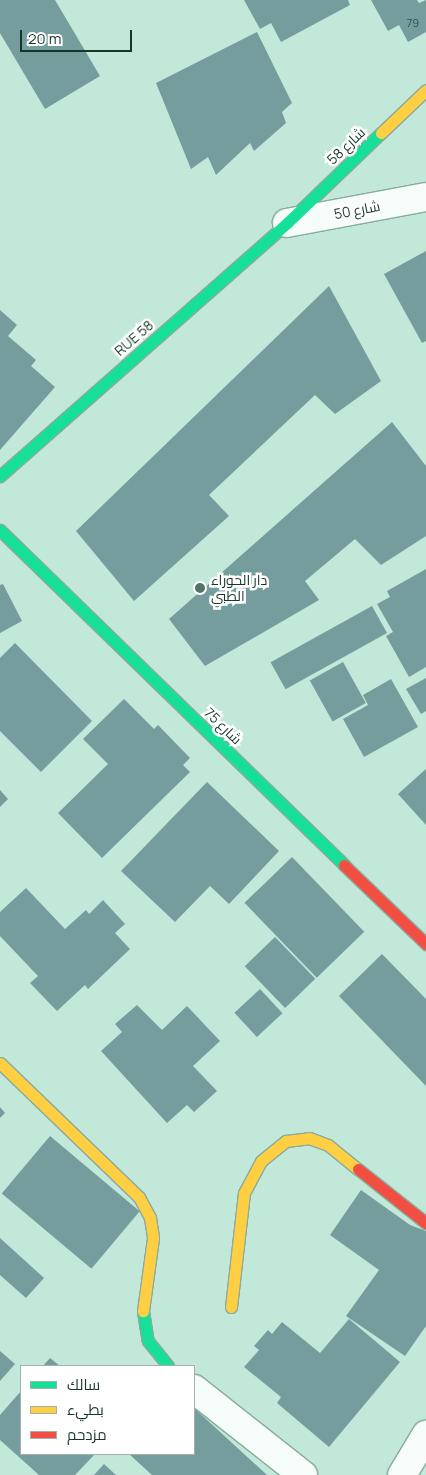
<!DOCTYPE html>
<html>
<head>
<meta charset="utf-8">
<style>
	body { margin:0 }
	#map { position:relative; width:426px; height:1475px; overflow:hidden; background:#c1e8d8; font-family:Manrope,Cairo,sans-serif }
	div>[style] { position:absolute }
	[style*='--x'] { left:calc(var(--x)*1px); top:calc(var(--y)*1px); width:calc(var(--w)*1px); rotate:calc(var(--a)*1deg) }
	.building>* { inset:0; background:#759d9d; transform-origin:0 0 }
	.roads { filter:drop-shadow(1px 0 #8aaa9d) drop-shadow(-1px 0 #8aaa9d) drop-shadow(0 1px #8aaa9d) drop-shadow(0 -1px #8aaa9d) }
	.street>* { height:28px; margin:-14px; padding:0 14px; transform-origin:14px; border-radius:14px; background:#f6fcf9 }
	.fast>* { height:11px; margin:-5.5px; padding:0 5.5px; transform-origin:5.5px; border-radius:5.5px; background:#16e098 }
	.slow>* { height:11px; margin:-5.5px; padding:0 5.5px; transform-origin:5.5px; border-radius:5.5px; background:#ffcf43 }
	.jam>* { height:11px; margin:-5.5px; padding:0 5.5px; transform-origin:5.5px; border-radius:5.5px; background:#f24e42 }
	.dots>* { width:14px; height:14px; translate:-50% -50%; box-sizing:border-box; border:2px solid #fff; border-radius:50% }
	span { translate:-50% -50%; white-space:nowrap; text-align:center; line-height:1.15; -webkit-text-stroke:5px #fff; paint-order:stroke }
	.number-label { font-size:11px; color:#2e5047 }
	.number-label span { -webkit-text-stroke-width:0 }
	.street-label { font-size:14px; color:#17362a }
	.poi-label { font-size:14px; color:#17362a }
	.left { translate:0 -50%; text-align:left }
	.legend { position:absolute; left:20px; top:1365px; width:175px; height:90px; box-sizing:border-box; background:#fff; border:1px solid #a2afaa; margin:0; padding:6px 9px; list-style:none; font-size:15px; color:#17362a }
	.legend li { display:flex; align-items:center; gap:10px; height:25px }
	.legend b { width:25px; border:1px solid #a2afaa }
	.scale { position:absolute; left:20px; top:30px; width:112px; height:22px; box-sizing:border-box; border:2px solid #17362a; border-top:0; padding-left:6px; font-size:15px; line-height:18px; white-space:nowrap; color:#17362a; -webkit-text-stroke:4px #fff; paint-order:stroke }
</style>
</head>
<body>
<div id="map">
	<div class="building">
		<i style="clip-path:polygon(0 0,55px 0,100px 76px,45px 109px,0 33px)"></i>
		<i style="clip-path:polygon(244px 0,348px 0,350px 5px,281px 42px,271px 23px,260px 29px)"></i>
		<i style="clip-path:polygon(371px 0,417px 0,419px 3px,426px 0,426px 32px,408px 42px,399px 25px,388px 31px)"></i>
		<i style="clip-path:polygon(257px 32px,292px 103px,282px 112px,286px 123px,254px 151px,250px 143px,216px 175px,208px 157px,191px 169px,156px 83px)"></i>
		<i style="clip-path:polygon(426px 251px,426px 341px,422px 343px,384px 274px)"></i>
		<i style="clip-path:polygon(329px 286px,381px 381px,335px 414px,315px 395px,209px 495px,229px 516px,134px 601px,76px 531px)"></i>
		<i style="clip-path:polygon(0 310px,17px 325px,8px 336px,36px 360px,31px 366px,55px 387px,0 450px)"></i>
		<i style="clip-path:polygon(392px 422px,426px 466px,426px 536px,381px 565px,355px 539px,305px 581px,319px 600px,205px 666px,169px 619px)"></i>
		<i style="clip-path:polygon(426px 569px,426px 667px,409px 677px,386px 636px,393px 632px,377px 604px,390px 597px,387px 591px)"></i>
		<i style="clip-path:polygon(3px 584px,22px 621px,0 633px,0 585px)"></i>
		<i style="left:372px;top:606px;width:31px;height:116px;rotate:61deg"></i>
		<i style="clip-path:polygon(15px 643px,92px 721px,41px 772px,0 731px,0 658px)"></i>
		<i style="left:343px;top:662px;width:47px;height:38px;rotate:61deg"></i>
		<i style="clip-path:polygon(426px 678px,426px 711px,421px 714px,406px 689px)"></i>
		<i style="clip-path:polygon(391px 679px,418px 727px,364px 757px,343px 719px,368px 705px,363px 695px)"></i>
		<i style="clip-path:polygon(124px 699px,154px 729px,158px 725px,190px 758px,183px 765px,190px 772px,102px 858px,58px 813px,108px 764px,83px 739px)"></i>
		<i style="clip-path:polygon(426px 769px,426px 825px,398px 794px)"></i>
		<i style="clip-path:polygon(207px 782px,279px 851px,229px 904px,210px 886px,175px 922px,121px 871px)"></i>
		<i style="clip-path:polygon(0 790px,8px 799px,0 807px)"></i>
		<i style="left:292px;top:857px;width:104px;height:66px;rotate:46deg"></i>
		<i style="clip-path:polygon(26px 888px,65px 929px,86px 910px,89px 914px,103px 900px,125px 924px,115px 933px,130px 949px,88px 989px,85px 985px,57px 1011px,30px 983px,38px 976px,0 936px,0 912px)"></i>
		<i style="left:275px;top:937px;width:58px;height:42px;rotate:46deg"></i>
		<i style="clip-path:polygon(382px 954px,426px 999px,426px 1086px,339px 996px)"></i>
		<i style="left:260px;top:989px;width:33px;height:35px;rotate:47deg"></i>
		<i style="clip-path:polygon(137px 1005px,162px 1030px,187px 1006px,220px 1041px,193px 1066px,217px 1091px,194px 1112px,187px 1105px,167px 1123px,101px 1051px,122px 1032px,115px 1024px)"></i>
		<i style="clip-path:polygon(0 1107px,5px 1113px,0 1118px)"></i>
		<i style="left:50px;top:1136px;width:117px;height:75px;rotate:40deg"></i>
		<i style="clip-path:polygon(361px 1190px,410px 1225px,426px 1231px,426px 1326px,405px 1356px,346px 1316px,379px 1270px,330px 1235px)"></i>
		<i style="clip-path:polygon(0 1238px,44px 1278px,26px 1298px,0 1275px)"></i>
		<i style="clip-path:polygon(349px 1319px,400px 1362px,329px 1447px,277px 1403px,281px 1397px,244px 1367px,259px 1350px,254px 1346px,268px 1330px,272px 1334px,282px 1322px,320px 1353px)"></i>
		<i style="clip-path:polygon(0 1351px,15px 1364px,0 1381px)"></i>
		<i style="clip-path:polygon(50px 1358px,60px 1366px,43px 1366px)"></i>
		<i style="clip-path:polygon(21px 1391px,21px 1454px,95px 1454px,75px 1475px,39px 1475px,0 1440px,0 1415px)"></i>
		<i style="clip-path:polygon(194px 1408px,267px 1475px,152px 1475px,129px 1454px,194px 1454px)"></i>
		<i style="clip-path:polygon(104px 1464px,116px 1475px,94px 1475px)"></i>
	</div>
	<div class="roads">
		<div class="street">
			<i style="--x:287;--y:223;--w:141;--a:-10.6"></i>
			<i style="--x:194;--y:1389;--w:139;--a:38.3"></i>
			<i style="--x:402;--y:1475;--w:47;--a:-59"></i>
		</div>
		<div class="fast">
			<i style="--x:0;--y:476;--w:383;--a:-41.4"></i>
			<i style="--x:287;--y:223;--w:130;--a:-43.8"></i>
			<i style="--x:0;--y:530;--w:480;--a:44.2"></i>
			<i style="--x:143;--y:1311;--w:30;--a:81"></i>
			<i style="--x:148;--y:1341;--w:32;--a:51"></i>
		</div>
		<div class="slow">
			<i style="--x:381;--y:133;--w:62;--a:-43.7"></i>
			<i style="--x:0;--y:1063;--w:193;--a:44"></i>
			<i style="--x:139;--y:1197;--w:24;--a:62"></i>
			<i style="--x:150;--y:1218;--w:20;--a:81"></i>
			<i style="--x:153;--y:1238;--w:74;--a:97.8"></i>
			<i style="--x:231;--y:1307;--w:115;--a:-83.5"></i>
			<i style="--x:244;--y:1193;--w:36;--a:-62"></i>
			<i style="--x:261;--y:1161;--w:32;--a:-39"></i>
			<i style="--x:286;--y:1141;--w:23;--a:-7"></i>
			<i style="--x:309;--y:1138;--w:20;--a:20"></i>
			<i style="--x:328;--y:1145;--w:38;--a:39"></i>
		</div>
		<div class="jam">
			<i style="--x:344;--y:865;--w:114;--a:43.9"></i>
			<i style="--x:358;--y:1169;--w:87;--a:38.5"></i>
		</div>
	</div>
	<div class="dots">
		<i style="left:200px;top:588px;background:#527467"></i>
	</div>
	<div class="number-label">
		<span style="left:413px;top:23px">79</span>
	</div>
	<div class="street-label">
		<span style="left:346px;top:146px;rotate:-44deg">شارع 58</span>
		<span style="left:357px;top:210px;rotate:-11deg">شارع 50</span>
		<span style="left:134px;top:338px;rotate:-41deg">RUE 58</span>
		<span style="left:223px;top:726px;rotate:44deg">شارع 75</span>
	</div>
	<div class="poi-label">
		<span class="left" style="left:211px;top:588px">دار الحوراء<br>الطبي</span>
	</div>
	<ul class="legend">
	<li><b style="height:6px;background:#16e098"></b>سالك</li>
	<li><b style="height:6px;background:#ffcf43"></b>بطيء</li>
	<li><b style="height:6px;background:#f24e42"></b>مزدحم</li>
	</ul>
	<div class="scale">20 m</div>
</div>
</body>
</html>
